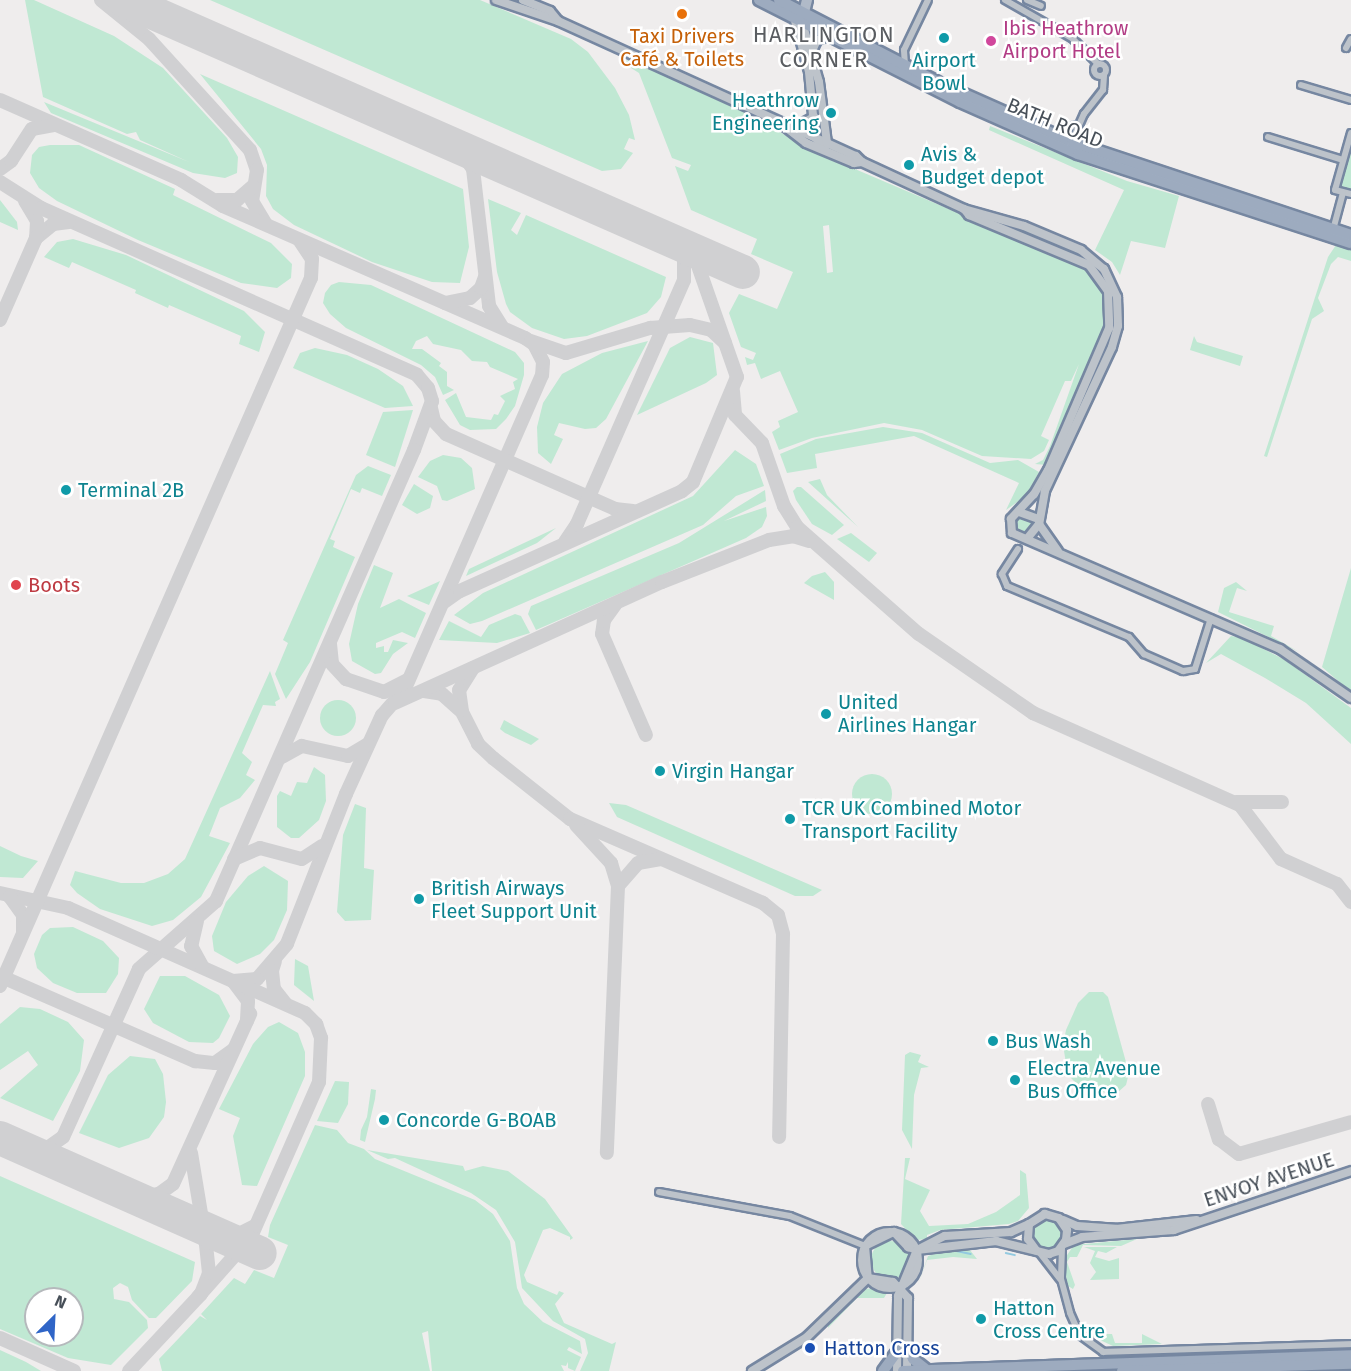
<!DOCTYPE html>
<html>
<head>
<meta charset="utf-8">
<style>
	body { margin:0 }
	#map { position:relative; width:1351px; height:1371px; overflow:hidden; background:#efeded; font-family:"Fira Sans",sans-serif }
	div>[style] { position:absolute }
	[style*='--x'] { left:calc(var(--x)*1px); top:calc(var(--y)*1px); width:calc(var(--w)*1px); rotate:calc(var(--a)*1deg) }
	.green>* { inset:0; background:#c0e8d3 }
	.round { border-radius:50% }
	.stream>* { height:1.5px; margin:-0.75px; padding:0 0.75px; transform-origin:0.75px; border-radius:0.75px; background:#92c9e0 }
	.taxiway>* { height:14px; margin:-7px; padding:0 7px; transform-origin:7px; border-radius:7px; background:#d0d0d2 }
	.runway>* { height:34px; margin:-17px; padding:0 17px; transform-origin:17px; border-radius:17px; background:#d0d0d2 }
	.roads { filter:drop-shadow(2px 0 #7687a1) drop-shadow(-2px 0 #7687a1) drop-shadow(0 2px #7687a1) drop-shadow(0 -2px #7687a1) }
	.minor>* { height:6px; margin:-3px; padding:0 3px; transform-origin:3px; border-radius:3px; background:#bdc3ca }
	.minor>.ring { margin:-3px; padding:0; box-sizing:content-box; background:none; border:6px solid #bdc3ca; border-radius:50% }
	.tertiary>* { height:8px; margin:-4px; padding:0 4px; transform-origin:4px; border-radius:4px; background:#bdc3ca }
	.tertiary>.ring { margin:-4px; padding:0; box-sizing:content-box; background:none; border:8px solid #bdc3ca; border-radius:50% }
	.primary>* { height:10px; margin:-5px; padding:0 5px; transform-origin:5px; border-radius:5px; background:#b0bac8 }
	.trunk>* { height:10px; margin:-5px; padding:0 5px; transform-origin:5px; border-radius:5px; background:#9dabbf }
	.dots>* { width:16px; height:16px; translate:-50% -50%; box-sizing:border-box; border:3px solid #fff; border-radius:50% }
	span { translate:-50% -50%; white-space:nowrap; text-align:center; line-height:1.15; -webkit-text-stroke:5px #fff; paint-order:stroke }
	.hotel-label { font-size:20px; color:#b23c85 }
	.left { translate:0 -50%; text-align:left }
	.food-label { font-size:20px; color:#c56008 }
	.culture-label { font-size:20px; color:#0d838f }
	.right { translate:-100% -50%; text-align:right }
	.street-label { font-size:20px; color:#474f58 }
	.health-label { font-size:20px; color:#be3a42 }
	.transit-label { font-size:20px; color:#164399 }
	.quarter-label { font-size:22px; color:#5a5d61; letter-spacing:1.5px }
	.north { position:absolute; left:24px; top:1287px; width:60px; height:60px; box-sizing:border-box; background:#fff; border:2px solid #b5b9bc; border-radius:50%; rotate:24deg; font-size:16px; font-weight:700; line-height:24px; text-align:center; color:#474f58 }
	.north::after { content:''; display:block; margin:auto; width:21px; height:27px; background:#2f65c7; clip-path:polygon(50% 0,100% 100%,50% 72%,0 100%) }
</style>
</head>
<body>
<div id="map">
	<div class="green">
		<i style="clip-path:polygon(25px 0,34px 0,114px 36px,163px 68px,227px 138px,238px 157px,237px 173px,225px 178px,193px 173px,51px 113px,44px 102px,189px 162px,140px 140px,136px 132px,127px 134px,43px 97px)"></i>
		<i style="clip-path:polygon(210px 0,480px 0,571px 39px,588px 52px,615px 88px,629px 115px,635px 140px,629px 138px,624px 149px,633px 153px,621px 169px,602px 171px)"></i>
		<i style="clip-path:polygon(evenodd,629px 60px,732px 105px,815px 152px,1087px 268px,1103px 289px,1108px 309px,1098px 348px,1047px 465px,1035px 464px,1043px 460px,1050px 446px,1079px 364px,1071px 381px,1065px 381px,1041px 436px,1049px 440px,1044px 451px,1031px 459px,982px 456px,922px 430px,884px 423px,812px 438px,779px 450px,772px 432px,780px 427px,778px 421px,798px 412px,780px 371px,761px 379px,755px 363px,747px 365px,745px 357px,753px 360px,756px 353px,741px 347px,729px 313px,739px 294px,777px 309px,793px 272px,751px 254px,757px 239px,691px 210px,675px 166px,688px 171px,691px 165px,672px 158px,639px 73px,631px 68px,626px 61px,629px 60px,829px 225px,833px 272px,827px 273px,823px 226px,829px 225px)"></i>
		<i style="clip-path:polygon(200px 74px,463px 189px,469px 247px,460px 283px,432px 282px,372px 262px,294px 225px,273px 209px,266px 196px,267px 165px,261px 149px)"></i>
		<i style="clip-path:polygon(990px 126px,1127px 181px,1179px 196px,1165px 248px,1131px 241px,1120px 275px,1112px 262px,1095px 250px,1124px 190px,989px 130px)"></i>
		<i style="clip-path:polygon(1351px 144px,1351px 191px,1350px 191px,1339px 186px)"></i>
		<i style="clip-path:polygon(50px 145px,79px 145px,175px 189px,173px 195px,271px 243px,292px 264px,291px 278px,277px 288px,241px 283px,138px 240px,57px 201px,39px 188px,30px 173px,32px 155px,39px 147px)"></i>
		<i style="clip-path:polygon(488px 199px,521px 213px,511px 230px,517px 235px,526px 215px,666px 277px,661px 297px,647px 313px,587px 336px,564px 339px,532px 328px,510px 312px,506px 304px,497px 272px)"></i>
		<i style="clip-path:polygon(0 200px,17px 222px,18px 230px,0 222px)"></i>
		<i style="clip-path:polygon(73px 239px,126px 255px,244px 311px,265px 332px,259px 352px,239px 344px,241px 336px,169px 305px,168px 308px,135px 293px,136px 290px,72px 262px,69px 268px,44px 257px,57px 242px)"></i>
		<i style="clip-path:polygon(1336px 245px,1351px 250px,1351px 261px,1338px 257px,1331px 264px,1318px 298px,1324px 311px,1312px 319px,1267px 457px,1264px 456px,1328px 257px)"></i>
		<i style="clip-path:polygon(339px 282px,371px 285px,515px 352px,524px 363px,524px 375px,515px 406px,506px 419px,496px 429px,470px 430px,460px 425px,445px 400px,456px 393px,466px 417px,491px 420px,494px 414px,498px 415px,505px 401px,500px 396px,515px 389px,513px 382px,518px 379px,490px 367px,487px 362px,472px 361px,461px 350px,433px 344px,427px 336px,416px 341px,412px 349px,422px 349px,441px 363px,439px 366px,447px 372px,447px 386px,454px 390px,443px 395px,435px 377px,421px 365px,346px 328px,330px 314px,323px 303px,325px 293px,331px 285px)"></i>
		<i style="clip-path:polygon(1194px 336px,1197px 342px,1243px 356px,1240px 366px,1190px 350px)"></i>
		<i style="clip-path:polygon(690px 337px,713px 343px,717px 375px,706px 383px,637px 415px,670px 348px)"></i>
		<i style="clip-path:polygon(648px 341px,606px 419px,596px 428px,585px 429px,559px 423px,554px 435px,563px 439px,551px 464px,538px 453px,537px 427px,543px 403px,562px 374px,602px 353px)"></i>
		<i style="clip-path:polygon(315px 348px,347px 355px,378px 369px,403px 386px,413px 406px,385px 408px,293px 368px,300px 353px)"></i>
		<i style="clip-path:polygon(413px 410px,395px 467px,366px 455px,383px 412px)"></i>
		<i style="clip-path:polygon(883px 427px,922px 433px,990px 463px,1018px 460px,1039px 472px,1027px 495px,1006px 510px,1019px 483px,914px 436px,815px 454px,817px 468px,787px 473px,780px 454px,816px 439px)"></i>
		<i style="clip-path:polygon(735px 450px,756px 464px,764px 486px,736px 496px,703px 525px,482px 621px,470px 624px,454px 615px,483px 593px,693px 496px)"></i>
		<i style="clip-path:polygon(443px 455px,461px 458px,472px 468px,475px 489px,447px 501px,442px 500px,437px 486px,418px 477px,430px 461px)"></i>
		<i style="clip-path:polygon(368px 466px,391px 475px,382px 496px,362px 488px,360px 493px,351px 489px,330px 539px,335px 541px,333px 547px,355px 557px,310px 662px,286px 699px,275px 674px,288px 643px,283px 640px,356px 475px)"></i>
		<i style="clip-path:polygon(820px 479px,827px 495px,858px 527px,808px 482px)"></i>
		<i style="clip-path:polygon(414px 484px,433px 496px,430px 508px,417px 514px,402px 505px)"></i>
		<i style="clip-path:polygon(797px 487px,801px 487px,844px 525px,832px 535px,812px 524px,796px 500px,793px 491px)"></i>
		<i style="clip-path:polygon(765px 490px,766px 501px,724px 521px,766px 507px,767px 516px,762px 527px,746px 538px,536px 630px,528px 614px,531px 606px,679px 543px)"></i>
		<i class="round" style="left:1015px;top:516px;width:18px;height:18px"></i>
		<i style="clip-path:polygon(556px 528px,537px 543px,466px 576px,469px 569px)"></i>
		<i style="clip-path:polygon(851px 533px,877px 553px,869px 562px,837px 539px)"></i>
		<i style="clip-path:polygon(374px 565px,393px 573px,380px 608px,399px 599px,426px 613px,415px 638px,402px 632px,376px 643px,376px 648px,384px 646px,384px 652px,388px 652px,393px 640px,408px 643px,393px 654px,381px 673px,375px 674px,352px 661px,349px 644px,358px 604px)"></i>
		<i style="clip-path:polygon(1351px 568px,1351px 692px,1322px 667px)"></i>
		<i style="clip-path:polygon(825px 572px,834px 582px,834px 600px,804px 583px,812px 576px)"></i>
		<i style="clip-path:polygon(440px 581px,429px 605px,407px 596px)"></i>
		<i style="clip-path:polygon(1236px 582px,1247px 591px,1237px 588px,1229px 612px,1274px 626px,1271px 636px,1299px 652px,1218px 612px,1224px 588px)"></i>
		<i style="clip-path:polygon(515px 614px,521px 616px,530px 633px,497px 643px,439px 640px,449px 621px,481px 637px,489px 625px)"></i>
		<i style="clip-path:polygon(1231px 636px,1242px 638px,1285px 660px,1351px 708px,1351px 744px,1306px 703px,1265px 678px,1221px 654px,1206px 663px)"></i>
		<i style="clip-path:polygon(270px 671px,280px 699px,275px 702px,276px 706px,263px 705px,242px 753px,252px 762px,246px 775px,255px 780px,240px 798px,220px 808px,209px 836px,230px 843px,201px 897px,173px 920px,152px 926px,100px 909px,77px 893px,70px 885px,75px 871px,121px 883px,144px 883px,168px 874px,185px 859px)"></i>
		<i class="round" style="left:320px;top:700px;width:36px;height:36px"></i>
		<i style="clip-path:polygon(504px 720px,539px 739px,531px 745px,505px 733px,500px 729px)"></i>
		<i style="clip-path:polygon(314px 767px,325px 775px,326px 801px,319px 820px,299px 838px,291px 838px,277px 827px,277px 796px,280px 791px,291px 796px,297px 782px,307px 783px)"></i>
		<i class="round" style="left:852px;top:774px;width:40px;height:40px"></i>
		<i style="clip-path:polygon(609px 803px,626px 805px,822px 890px,813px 896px,795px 896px,617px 817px)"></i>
		<i style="clip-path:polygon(355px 804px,366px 808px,364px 868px,374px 870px,371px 920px,345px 921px,337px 912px,343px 835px)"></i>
		<i style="clip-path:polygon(0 846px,21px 856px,38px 861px,23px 878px,0 877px)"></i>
		<i style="clip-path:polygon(264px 866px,288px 881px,287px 910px,274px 940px,260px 954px,237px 964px,214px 951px,212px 936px,226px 902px,248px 876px)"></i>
		<i style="clip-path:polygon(73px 927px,103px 941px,119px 958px,118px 974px,106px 993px,77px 993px,53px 983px,37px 968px,34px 954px,42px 935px,50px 928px)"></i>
		<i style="clip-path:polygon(295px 959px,308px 966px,314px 1001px,294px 985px)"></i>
		<i style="clip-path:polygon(160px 976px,185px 976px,219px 995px,230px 1016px,219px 1038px,213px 1043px,189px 1042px,153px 1023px,144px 1009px)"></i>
		<i style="clip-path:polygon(1089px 992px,1103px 992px,1108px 997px,1129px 1073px,1126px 1085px,1117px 1093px,1084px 1091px,1068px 1075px,1063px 1045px,1066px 1030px,1078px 1003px)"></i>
		<i style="clip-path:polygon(20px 1007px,40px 1009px,68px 1022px,84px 1040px,80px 1071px,53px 1121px,0 1098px,38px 1065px,28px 1051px,0 1070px,0 1024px)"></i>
		<i style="clip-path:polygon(279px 1022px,298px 1033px,305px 1052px,305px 1076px,257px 1186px,242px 1185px,233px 1136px,240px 1118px,219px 1109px,253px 1044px,268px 1027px)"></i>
		<i style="clip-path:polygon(910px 1052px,921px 1055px,918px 1062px,929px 1067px,921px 1068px,914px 1095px,912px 1149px,902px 1130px,905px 1055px)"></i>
		<i style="clip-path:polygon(130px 1056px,155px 1059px,163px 1074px,166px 1102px,164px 1117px,149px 1138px,119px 1148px,79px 1133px,108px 1075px)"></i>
		<i style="clip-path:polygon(335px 1081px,349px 1082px,348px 1104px,338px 1123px,317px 1121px)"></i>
		<i style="clip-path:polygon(371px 1089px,376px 1090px,375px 1099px,365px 1142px,360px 1140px,361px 1130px,367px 1117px)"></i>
		<i style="clip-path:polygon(315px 1125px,337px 1130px,348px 1143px,364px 1149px,375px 1159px,475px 1200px,493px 1214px,510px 1241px,517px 1288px,524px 1304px,543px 1322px,580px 1341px,582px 1354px,569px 1347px,567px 1350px,581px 1357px,575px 1371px,568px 1368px,568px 1362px,566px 1366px,561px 1365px,564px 1371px,432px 1371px,428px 1331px,422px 1333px,430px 1371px,162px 1371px,159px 1359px,200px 1316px,207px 1320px,201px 1314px,234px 1278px,245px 1284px,254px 1270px,274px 1278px,288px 1245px,268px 1237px,270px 1225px)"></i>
		<i style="clip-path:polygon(367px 1150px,463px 1166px,465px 1171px,483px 1166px,508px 1171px,545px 1199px,573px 1238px,570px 1240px,570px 1237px,550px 1228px,543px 1230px,524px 1275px,527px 1282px,557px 1295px,559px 1291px,564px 1293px,555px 1304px,564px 1323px,612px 1344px,616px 1342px,609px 1371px,580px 1371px,588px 1353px,585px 1339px,553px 1321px,522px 1288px,515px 1242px,496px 1210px,471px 1193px,395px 1158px,388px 1159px)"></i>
		<i style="clip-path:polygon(905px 1158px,910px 1158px,905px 1179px,930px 1190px,920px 1211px,929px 1226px,968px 1224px,996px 1212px,1020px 1195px,1020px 1170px,1026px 1174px,1029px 1208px,1018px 1221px,1009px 1224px,940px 1230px,927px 1235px,927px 1239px,916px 1240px,901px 1224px)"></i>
		<i style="clip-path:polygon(evenodd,0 1176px,195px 1262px,192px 1281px,156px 1318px,149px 1318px,132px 1300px,128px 1287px,120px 1283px,113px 1288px,114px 1299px,129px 1302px,147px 1320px,148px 1328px,111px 1365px,68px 1358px,0 1329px,0 1176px,36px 1299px,72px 1299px,72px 1335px,36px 1335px,36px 1299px)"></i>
		<i class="round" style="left:1031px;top:1218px;width:32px;height:32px"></i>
		<i style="clip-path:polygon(1137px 1239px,1121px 1246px,1083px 1245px,1077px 1257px,1070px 1257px,1067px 1262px,1075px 1285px,1073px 1289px,1068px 1286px,1063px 1261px,1074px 1245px)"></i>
		<i class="round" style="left:871px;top:1241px;width:38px;height:38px"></i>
		<i style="clip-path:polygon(958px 1247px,970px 1250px,977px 1259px,953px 1257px,927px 1260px,917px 1288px,928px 1256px)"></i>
		<i style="clip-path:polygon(1084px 1247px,1117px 1247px,1106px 1253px,1098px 1251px,1095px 1257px,1109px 1261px,1119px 1258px,1119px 1279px,1090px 1280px,1096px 1272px,1090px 1263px,1095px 1251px)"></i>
		<i style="clip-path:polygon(873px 1288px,887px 1293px,884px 1298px,857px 1298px,828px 1328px,828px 1323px,854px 1295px,857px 1297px,859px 1290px)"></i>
		<i style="clip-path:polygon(1087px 1334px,1112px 1334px,1115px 1343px,1142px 1343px,1142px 1334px,1162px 1344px,1113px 1346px)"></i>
		<i style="clip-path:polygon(0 1350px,26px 1362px,41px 1371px,0 1371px)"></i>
	</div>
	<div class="stream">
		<i style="--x:952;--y:1250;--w:19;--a:12"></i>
		<i style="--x:1006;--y:1253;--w:9;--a:13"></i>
	</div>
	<div class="taxiway">
		<i style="--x:101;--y:0;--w:62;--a:39.1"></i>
		<i style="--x:149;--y:39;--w:150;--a:47.7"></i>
		<i style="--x:250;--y:150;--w:21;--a:71"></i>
		<i style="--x:257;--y:170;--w:31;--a:99"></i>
		<i style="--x:252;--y:201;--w:26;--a:59"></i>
		<i style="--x:0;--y:100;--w:198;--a:23.8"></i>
		<i style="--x:181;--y:180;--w:49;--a:31.8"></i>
		<i style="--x:223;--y:206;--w:330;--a:23.6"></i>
		<i style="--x:525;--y:338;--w:11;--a:34"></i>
		<i style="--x:534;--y:344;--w:20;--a:63"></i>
		<i style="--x:543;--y:362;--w:13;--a:94"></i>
		<i style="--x:542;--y:375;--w:343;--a:113.6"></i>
		<i style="--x:405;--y:689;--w:35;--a:131"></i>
		<i style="--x:382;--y:715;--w:87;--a:114.5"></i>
		<i style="--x:346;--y:794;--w:161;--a:111.5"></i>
		<i style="--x:287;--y:944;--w:46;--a:130.6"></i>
		<i style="--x:257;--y:979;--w:24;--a:175"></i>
		<i style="--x:233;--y:981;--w:25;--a:53"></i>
		<i style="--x:248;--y:1001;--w:20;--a:93"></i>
		<i style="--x:457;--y:146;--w:28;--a:55"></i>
		<i style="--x:473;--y:169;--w:138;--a:83.3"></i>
		<i style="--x:489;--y:306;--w:25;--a:58"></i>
		<i style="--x:0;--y:169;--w:14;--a:-36"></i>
		<i style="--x:11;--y:161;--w:38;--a:-57"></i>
		<i style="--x:32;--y:129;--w:22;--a:-10"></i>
		<i style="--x:0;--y:182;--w:49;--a:32.4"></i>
		<i style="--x:41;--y:208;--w:411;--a:23.9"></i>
		<i style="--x:417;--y:375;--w:17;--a:50"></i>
		<i style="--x:428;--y:388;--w:14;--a:73"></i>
		<i style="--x:432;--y:401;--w:52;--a:110.2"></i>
		<i style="--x:414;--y:450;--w:493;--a:113.7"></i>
		<i style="--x:216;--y:901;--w:103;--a:138.6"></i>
		<i style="--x:139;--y:969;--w:184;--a:114.3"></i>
		<i style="--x:63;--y:1137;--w:19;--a:145"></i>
		<i style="--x:47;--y:1148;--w:25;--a:180"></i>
		<i style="--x:217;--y:200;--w:20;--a:0"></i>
		<i style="--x:237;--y:200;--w:21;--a:-41"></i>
		<i style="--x:25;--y:201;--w:23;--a:59"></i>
		<i style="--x:37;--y:221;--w:17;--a:93"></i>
		<i style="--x:36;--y:238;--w:22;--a:-39"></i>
		<i style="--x:53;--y:224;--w:16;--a:-7"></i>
		<i style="--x:445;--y:303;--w:25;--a:-11"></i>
		<i style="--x:470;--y:298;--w:15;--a:-42"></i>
		<i style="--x:481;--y:288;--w:12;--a:-70"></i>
		<i style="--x:0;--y:320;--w:90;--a:-66.3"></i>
		<i style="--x:531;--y:341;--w:37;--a:19"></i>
		<i style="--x:566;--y:353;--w:88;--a:-16.6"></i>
		<i style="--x:650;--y:328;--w:40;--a:-4.3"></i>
		<i style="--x:690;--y:325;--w:22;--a:13"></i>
		<i style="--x:711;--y:330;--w:19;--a:43"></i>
		<i style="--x:733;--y:391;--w:24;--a:85"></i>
		<i style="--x:735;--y:415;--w:39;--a:46"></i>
		<i style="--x:762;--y:443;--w:67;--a:70.8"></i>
		<i style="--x:784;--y:506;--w:25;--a:58"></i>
		<i style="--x:797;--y:527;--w:162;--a:41.3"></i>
		<i style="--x:919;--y:634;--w:139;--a:34.7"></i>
		<i style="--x:1033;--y:713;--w:227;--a:24"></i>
		<i style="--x:1240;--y:805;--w:68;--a:52.8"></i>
		<i style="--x:1281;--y:859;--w:61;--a:24.1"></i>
		<i style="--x:1337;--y:884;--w:23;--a:52"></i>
		<i style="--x:431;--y:408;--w:13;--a:77"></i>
		<i style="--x:434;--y:421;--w:18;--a:47"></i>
		<i style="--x:446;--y:434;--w:185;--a:23.9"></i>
		<i style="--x:615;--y:509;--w:18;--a:6"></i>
		<i style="--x:565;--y:542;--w:22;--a:-56"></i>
		<i style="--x:577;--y:524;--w:266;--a:-66.3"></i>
		<i style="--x:684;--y:280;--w:22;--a:-90"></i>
		<i style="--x:684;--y:258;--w:23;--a:-128"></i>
		<i style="--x:444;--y:602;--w:19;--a:-35"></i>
		<i style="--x:460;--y:591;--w:243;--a:-24.2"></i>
		<i style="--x:682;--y:491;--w:14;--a:-39"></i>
		<i style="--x:693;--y:482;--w:114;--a:-67.3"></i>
		<i style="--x:737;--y:377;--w:124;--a:-109.3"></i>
		<i style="--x:696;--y:260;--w:21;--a:-133"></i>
		<i style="--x:615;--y:605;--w:19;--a:126"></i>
		<i style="--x:604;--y:620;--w:14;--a:98"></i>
		<i style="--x:602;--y:634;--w:110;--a:66.5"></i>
		<i style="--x:330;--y:644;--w:20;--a:84"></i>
		<i style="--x:332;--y:664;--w:21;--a:47"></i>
		<i style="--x:346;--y:679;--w:40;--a:18.9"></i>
		<i style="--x:384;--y:692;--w:27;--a:-27"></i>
		<i style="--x:473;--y:668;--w:26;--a:122"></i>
		<i style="--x:459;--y:690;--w:22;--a:82"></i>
		<i style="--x:462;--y:712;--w:36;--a:63"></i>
		<i style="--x:478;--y:744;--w:21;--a:43"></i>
		<i style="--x:493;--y:758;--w:98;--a:38.4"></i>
		<i style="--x:570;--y:819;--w:210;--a:23.5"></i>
		<i style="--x:763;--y:903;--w:19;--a:39"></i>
		<i style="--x:778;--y:915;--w:20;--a:75"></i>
		<i style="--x:783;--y:934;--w:203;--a:91.1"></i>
		<i style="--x:424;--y:691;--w:18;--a:9"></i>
		<i style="--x:442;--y:694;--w:24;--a:42"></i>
		<i style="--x:395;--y:703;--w:293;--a:-24.4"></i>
		<i style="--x:662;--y:582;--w:115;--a:-21.4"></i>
		<i style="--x:769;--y:540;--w:24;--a:-9"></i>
		<i style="--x:793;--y:536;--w:17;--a:17"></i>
		<i style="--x:280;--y:758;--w:25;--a:-29"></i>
		<i style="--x:302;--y:746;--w:47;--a:12.3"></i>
		<i style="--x:348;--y:756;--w:23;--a:-31"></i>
		<i style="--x:1236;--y:802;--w:46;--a:0"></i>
		<i style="--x:576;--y:825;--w:52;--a:47.4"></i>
		<i style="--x:611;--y:863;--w:24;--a:73"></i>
		<i style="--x:618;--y:886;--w:267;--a:92.4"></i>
		<i style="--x:234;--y:859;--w:28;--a:-23"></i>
		<i style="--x:260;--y:848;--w:43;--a:14.7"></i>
		<i style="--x:302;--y:859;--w:24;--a:-33"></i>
		<i style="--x:618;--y:886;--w:30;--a:-49"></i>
		<i style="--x:638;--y:863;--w:23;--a:-10"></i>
		<i style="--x:0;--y:893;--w:70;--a:12.4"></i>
		<i style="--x:68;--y:908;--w:259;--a:23.9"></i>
		<i style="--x:305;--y:1013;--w:16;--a:45"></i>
		<i style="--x:316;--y:1024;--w:15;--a:70"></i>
		<i style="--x:321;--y:1038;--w:44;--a:92.6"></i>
		<i style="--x:319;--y:1082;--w:169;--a:113.7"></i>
		<i style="--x:251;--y:1237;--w:80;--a:131.5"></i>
		<i style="--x:14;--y:897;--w:4;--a:180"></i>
		<i style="--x:10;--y:897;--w:22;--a:54"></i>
		<i style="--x:23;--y:915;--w:17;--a:90"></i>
		<i style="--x:197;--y:921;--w:26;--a:103"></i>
		<i style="--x:191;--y:946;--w:23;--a:61"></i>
		<i style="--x:275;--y:961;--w:10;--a:107"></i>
		<i style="--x:272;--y:971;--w:18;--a:84"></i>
		<i style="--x:274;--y:989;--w:18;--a:52"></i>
		<i style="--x:0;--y:976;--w:213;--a:23.6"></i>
		<i style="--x:195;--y:1061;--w:20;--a:6"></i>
		<i style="--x:215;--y:1063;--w:22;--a:-36"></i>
		<i style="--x:0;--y:986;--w:773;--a:-66.29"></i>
		<i style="--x:311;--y:278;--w:19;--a:-87"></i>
		<i style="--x:312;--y:259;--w:23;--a:-124"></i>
		<i style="--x:1208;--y:1104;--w:37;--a:73"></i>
		<i style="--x:1219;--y:1139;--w:25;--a:37"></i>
		<i style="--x:1239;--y:1154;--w:116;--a:-15.9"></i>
		<i style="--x:191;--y:1153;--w:86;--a:80.6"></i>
		<i style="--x:104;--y:1184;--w:41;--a:18.4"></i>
		<i style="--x:143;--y:1197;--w:16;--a:-11"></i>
		<i style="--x:159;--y:1194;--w:17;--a:-36"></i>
		<i style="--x:173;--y:1184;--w:187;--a:-65.6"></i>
		<i style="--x:196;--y:1224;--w:39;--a:19"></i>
		<i style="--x:233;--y:1237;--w:25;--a:-27"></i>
		<i style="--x:0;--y:1338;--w:81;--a:24"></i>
		<i style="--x:129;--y:1371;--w:105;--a:-46.9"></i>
		<i style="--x:201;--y:1294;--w:22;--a:-69"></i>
		<i style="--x:209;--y:1273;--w:30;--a:-96"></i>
		<i style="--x:206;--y:1243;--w:14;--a:-120"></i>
		<i style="--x:199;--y:1231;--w:48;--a:-150.3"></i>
	</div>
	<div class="runway">
		<i style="--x:124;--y:0;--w:676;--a:23.72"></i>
		<i style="--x:0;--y:1138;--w:284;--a:23.9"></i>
	</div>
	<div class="roads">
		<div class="minor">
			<i style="--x:1005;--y:0;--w:77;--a:29.6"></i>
			<i style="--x:1072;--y:38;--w:37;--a:45"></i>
			<i style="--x:1027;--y:0;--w:15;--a:23"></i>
			<i style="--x:1346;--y:48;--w:10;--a:-61"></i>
			<i class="ring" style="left:1094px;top:64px;width:6px;height:6px"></i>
			<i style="--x:905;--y:65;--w:15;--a:-94"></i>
			<i style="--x:904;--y:50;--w:55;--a:-64.4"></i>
			<i style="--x:1301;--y:85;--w:52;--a:16.7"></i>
			<i style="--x:1054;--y:132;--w:24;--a:-17"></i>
			<i style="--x:1351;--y:133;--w:59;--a:105.7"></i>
			<i style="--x:1335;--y:190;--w:16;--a:14"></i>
			<i style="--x:1268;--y:137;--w:78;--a:17"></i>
			<i style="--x:1071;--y:143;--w:32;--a:-66"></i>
			<i style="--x:1084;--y:114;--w:31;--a:-52"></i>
			<i style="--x:1103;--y:90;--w:15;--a:-86"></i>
			<i style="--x:1333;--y:230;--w:38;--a:-75"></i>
			<i style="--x:1018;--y:549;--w:30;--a:123"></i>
			<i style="--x:1002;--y:574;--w:13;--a:67"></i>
			<i style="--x:1007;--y:586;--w:132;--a:22.7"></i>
			<i style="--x:1129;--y:637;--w:23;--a:49"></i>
			<i style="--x:1144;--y:654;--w:43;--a:23.6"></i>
			<i style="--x:1183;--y:671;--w:12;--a:-9"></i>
			<i style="--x:1195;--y:669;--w:53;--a:-72.6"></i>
			<i style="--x:659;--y:1192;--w:133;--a:10.4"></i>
			<i style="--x:790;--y:1216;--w:81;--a:21.8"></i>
			<i style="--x:1062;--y:1248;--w:31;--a:92"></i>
			<i style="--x:1061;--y:1279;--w:35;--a:75"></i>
			<i style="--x:1070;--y:1313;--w:24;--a:66"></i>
			<i style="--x:1080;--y:1335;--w:29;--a:36"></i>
			<i style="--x:1103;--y:1352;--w:248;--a:-1.8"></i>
			<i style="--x:1039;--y:1252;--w:34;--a:52"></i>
		</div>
		<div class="tertiary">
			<i style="--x:496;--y:0;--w:65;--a:18.7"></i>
			<i style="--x:558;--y:21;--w:327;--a:24.4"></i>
			<i style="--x:856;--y:156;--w:8;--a:45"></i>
			<i style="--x:862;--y:162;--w:112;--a:24.7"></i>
			<i style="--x:964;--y:209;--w:8;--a:50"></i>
			<i style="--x:969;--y:215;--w:130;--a:22.6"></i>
			<i style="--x:1089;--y:265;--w:32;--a:54"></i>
			<i style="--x:1108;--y:291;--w:37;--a:88"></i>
			<i style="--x:1109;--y:328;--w:155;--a:113.2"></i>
			<i style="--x:1048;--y:470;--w:28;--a:120"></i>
			<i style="--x:1034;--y:494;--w:34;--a:133"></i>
			<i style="--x:1011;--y:519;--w:14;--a:86"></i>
			<i style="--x:1012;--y:533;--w:292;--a:23.4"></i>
			<i style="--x:1280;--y:649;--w:86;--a:34.6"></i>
			<i style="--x:523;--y:0;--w:29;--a:22"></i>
			<i style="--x:550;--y:11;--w:13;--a:51"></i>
			<i style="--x:794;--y:17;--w:57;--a:74.7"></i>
			<i style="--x:809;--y:72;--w:65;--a:84.7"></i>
			<i style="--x:815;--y:137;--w:16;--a:52"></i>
			<i style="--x:802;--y:22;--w:62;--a:74.2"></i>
			<i style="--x:819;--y:82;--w:62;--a:82.5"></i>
			<i style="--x:811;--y:53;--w:14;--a:-65"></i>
			<i style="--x:817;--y:40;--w:13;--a:-18"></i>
			<i style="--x:783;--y:125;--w:29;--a:38"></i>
			<i style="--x:806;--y:143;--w:52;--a:22.6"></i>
			<i style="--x:854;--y:163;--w:8;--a:-7"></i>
			<i style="--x:796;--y:127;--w:21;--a:-29"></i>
			<i style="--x:964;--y:209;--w:62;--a:15.8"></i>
			<i style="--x:1024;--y:226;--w:62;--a:22.8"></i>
			<i style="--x:1081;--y:250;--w:30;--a:40"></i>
			<i style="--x:1104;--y:269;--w:31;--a:65"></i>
			<i style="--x:1117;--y:297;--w:29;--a:88"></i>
			<i style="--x:1118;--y:326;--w:22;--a:106"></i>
			<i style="--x:1112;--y:347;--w:159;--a:115"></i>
			<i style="--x:1045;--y:491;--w:34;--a:100"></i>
			<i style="--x:1039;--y:524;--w:19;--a:129"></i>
			<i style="--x:1019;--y:512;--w:20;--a:20"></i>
			<i style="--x:1039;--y:524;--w:33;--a:55"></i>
			<i style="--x:1063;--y:1220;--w:15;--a:23"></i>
			<i style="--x:1077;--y:1226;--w:39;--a:4"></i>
			<i style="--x:1116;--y:1229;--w:81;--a:-6.4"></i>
			<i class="ring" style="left:862px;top:1232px;width:48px;height:48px"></i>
			<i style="--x:894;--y:1232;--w:21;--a:47"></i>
			<i style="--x:908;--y:1247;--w:9;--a:18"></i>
			<i style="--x:917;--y:1250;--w:80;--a:-6.5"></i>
			<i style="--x:996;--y:1241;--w:55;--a:13.8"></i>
			<i style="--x:1049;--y:1254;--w:9;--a:-18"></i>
			<i style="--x:1058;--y:1251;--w:14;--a:-54"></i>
			<i style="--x:1066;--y:1240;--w:10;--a:-84"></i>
			<i style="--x:1067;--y:1230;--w:14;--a:-124"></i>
			<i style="--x:1059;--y:1218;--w:15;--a:-164"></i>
			<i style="--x:1045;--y:1214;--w:19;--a:148"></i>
			<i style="--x:1029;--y:1224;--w:15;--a:94"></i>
			<i style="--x:1028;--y:1239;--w:14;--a:54"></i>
			<i style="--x:1064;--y:1244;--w:19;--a:-21"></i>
			<i style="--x:1082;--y:1237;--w:92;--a:-4.4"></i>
			<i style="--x:1174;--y:1230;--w:187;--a:-18.4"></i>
			<i style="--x:865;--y:1246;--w:32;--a:85"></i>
			<i style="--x:865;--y:1246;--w:32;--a:-26"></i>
			<i style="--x:868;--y:1278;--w:25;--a:9"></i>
			<i style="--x:893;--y:1282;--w:22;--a:47"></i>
			<i style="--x:908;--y:1298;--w:73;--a:90.8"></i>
			<i style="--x:752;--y:1371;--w:65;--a:-31.7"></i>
			<i style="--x:807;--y:1337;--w:85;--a:-44"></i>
			<i style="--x:897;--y:1371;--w:75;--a:-89.2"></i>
			<i style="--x:898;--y:1296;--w:50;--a:-67.6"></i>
			<i style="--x:917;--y:1250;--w:31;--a:-27"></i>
			<i style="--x:945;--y:1236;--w:66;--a:-3.5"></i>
			<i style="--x:1011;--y:1232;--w:20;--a:-24"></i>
		</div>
		<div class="primary">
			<i style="--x:802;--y:20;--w:21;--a:-76"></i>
		</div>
		<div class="trunk">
			<i style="--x:759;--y:0;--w:225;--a:26.9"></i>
			<i style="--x:960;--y:102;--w:129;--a:23.8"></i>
			<i style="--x:1078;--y:154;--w:287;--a:18.1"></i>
			<i style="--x:779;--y:0;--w:183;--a:27.3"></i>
			<i style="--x:942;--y:84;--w:142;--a:24"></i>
			<i style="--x:1072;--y:142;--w:294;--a:18.4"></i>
			<i style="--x:907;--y:1347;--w:13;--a:63"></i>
			<i style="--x:913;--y:1359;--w:16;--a:38"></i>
			<i style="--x:883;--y:1371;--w:26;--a:-54"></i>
			<i style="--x:903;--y:1371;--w:448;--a:-2"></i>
			<i style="--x:1122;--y:1371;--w:229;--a:-1.8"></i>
		</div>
	</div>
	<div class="dots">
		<i style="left:682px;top:14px;background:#e8710a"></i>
		<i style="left:944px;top:38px;background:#0f9aa8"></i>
		<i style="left:991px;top:41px;background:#d1479c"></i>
		<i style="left:831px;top:113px;background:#0f9aa8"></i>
		<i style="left:909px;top:165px;background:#0f9aa8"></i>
		<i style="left:66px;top:490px;background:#0f9aa8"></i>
		<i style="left:16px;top:585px;background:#e0444e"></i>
		<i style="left:826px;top:714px;background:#0f9aa8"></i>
		<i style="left:660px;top:771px;background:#0f9aa8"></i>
		<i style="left:790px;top:819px;background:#0f9aa8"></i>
		<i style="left:419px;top:899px;background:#0f9aa8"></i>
		<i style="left:993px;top:1041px;background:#0f9aa8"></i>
		<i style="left:1015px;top:1080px;background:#0f9aa8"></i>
		<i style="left:384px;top:1120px;background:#0f9aa8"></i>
		<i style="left:981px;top:1319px;background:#0f9aa8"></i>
		<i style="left:810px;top:1348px;background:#1a4fb4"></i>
	</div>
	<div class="hotel-label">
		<span class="left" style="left:1003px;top:40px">Ibis Heathrow<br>Airport Hotel</span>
	</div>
	<div class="food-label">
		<span style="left:682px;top:48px">Taxi Drivers<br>Café &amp; Toilets</span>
	</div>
	<div class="culture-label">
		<span style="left:944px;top:72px">Airport<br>Bowl</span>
		<span class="right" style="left:819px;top:112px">Heathrow<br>Engineering</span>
		<span class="left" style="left:921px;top:166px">Avis &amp;<br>Budget depot</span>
		<span class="left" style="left:78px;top:490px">Terminal 2B</span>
		<span class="left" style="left:838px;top:714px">United<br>Airlines Hangar</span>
		<span class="left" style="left:672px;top:771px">Virgin Hangar</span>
		<span class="left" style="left:802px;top:820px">TCR UK Combined Motor<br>Transport Facility</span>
		<span class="left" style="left:431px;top:900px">British Airways<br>Fleet Support Unit</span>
		<span class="left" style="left:1005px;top:1041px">Bus Wash</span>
		<span class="left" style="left:1027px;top:1080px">Electra Avenue<br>Bus Office</span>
		<span class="left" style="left:396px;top:1120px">Concorde G-BOAB</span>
		<span class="left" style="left:993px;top:1320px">Hatton<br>Cross Centre</span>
	</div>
	<div class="street-label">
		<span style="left:1055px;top:123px;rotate:22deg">BATH ROAD</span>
		<span style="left:1269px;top:1180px;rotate:-18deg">ENVOY AVENUE</span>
	</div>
	<div class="health-label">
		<span class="left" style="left:28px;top:585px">Boots</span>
	</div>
	<div class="transit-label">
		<span class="left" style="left:824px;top:1348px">Hatton Cross</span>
	</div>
	<div class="quarter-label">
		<span style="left:824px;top:47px">HARLINGTON<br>CORNER</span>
	</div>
	<div class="north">N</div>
</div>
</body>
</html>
